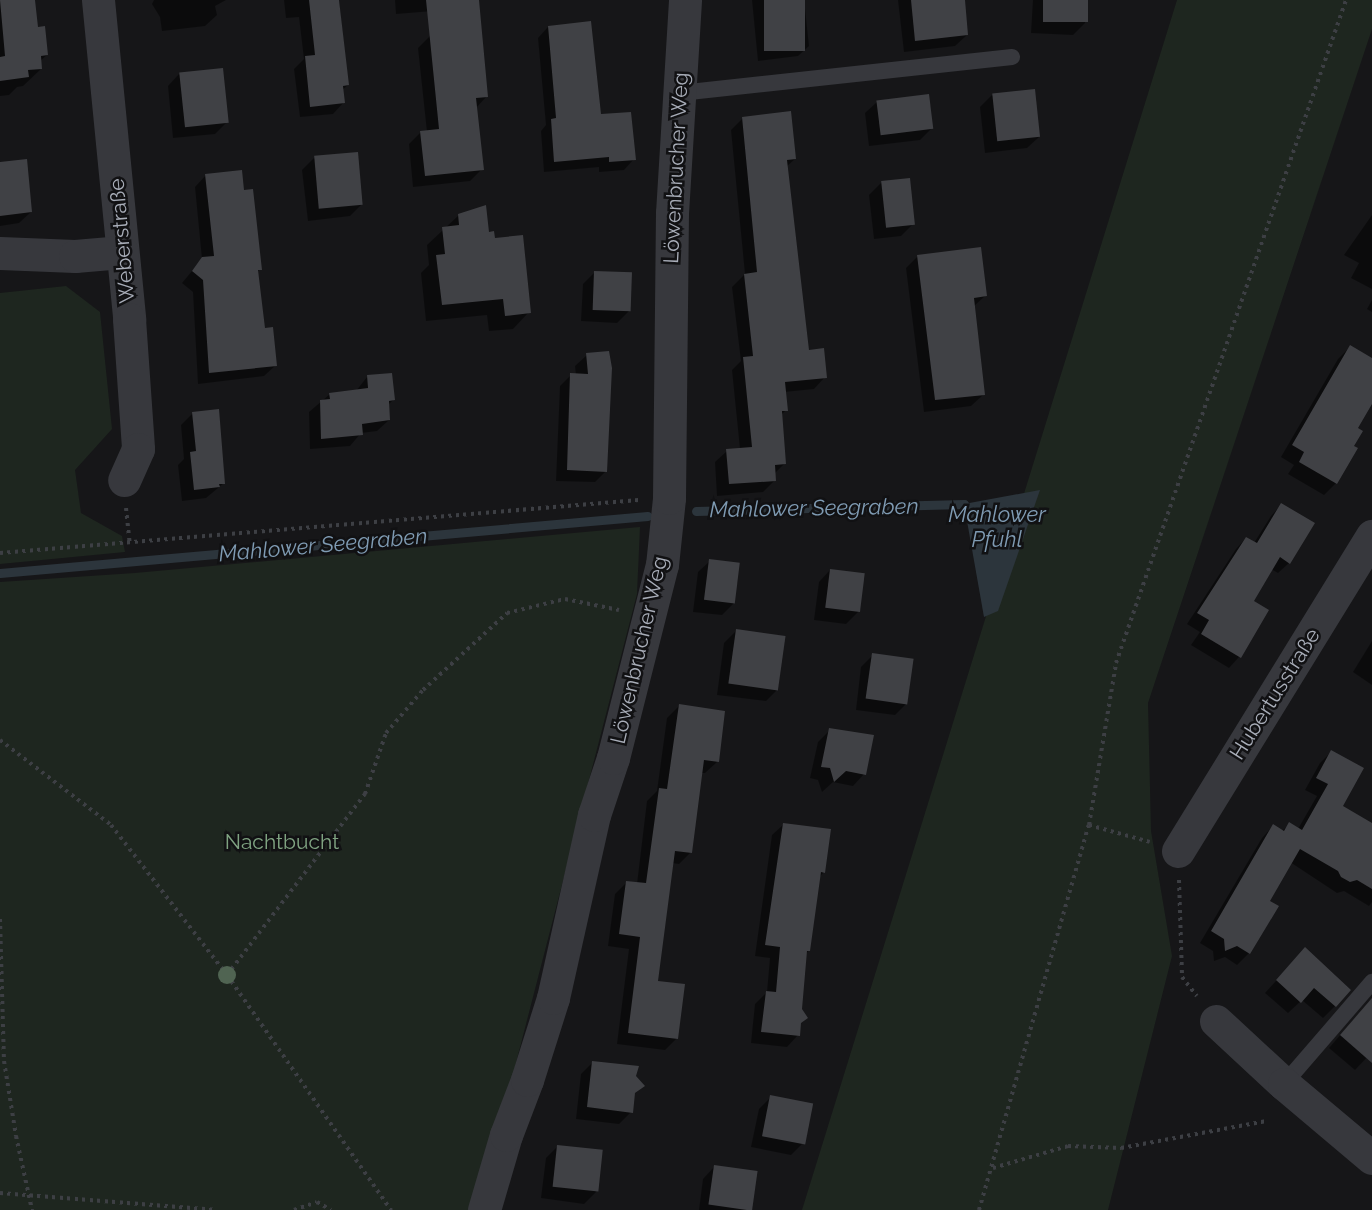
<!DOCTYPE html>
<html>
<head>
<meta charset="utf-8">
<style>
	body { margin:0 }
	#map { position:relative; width:1372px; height:1210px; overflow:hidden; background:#161618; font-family:Raleway,sans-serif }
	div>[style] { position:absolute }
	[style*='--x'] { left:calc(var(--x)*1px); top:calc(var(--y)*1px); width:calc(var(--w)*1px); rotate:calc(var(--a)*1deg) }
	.green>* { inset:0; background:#1e261f }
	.water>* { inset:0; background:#2c353c }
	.shadow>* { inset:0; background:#0007 }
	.stream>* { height:9px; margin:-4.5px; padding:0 4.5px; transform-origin:4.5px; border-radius:4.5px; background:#2c353c }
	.building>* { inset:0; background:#404145; transform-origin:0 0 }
	.path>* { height:4px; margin-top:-2px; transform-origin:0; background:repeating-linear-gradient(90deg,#3d3f44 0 3px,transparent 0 7.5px) }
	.lane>* { height:16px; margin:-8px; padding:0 8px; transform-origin:8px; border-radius:8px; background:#37383d }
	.street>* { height:33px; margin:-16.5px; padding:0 16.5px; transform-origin:16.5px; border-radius:16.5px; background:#37383d }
	.trees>* { width:18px; height:18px; margin:-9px; border-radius:50%; background:#506452 }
	span { translate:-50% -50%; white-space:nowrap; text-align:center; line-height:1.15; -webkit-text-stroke:5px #111113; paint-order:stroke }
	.street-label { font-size:21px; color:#a8adb8 }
	.park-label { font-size:21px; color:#7fa381 }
	.water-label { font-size:22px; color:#7f9bb3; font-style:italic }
</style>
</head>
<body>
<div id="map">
	<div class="green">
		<i style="clip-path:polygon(1177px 0,1372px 0,1372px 29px,1148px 703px,1151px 831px,1172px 956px,1108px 1210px,802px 1210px)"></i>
		<i style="clip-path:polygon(66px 286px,100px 312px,112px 429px,75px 470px,81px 513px,122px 536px,125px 552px,0 564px,0 293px)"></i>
		<i style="clip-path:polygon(640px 527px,637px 594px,478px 1210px,0 1210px,0 582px,135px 573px)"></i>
	</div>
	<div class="water">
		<i style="clip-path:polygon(1040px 490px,998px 611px,984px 617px,964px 504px)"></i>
	</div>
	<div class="shadow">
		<i style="clip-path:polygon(0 0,34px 0,37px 29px,47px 55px,40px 61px,41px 69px,23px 86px,17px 87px,9px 95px,0 96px)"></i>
		<i style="clip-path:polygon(154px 0,226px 0,215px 6px,217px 15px,205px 26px,162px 31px,160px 17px,152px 4px)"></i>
		<i style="clip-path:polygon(284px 0,339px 0,348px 85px,342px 90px,344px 102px,333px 114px,300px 117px,294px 69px,304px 59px,299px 17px,286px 18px)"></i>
		<i style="clip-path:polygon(395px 0,444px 0,433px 11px,396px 14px)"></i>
		<i style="clip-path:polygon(752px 0,804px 0,809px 46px,798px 56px,758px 61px)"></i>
		<i style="clip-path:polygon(898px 0,963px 0,967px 35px,955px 46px,904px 52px)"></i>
		<i style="clip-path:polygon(1033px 0,1086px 0,1085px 23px,1073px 35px,1031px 33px)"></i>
		<i style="clip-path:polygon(548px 27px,600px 115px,634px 159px,624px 170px,599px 172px,599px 167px,544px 172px,541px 131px,546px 125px,538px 38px)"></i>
		<i style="clip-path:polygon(430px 36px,487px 96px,476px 108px,482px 169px,470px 181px,413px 187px,409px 144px,421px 132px,427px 132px,418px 48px)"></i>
		<i style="clip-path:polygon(179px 74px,227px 122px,215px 134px,173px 138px,168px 86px)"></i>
		<i style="clip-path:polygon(992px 95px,1039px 137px,1027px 148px,985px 153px,980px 107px)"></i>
		<i style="clip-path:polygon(877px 102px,932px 128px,920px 140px,869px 146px,865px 113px)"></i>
		<i style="clip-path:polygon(743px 118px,795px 159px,786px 167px,808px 351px,825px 377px,814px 389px,784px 392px,786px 410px,781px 415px,785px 463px,774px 474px,775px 480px,763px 492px,717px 496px,715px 462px,727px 451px,740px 449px,732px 370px,741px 361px,732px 287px,745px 274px,731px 130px)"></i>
		<i style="clip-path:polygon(314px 158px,362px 204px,350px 216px,308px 221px,302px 170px)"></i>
		<i style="clip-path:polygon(0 164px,31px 212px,19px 223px,0 226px)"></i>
		<i style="clip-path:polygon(206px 175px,242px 191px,260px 269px,256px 273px,264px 330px,276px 365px,264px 376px,198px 384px,193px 292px,182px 283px,202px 259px,195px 187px)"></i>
		<i style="clip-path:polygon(881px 183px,913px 224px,901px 236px,874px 239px,869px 195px)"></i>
		<i style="clip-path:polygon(459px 215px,487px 233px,529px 312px,513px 329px,489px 331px,487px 315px,426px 321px,421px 273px,429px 265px,427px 245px)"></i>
		<i style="clip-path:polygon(1372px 215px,1372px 289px,1351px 278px,1359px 263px,1344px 255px)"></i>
		<i style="clip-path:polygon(918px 256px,985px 296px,973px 307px,983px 395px,971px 406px,924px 412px,906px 268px)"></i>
		<i style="clip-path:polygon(595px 272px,629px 311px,617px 323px,581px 321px,583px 284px)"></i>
		<i style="clip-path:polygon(1372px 300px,1372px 312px,1367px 309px)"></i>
		<i style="clip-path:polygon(1350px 347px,1372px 360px,1372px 401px,1356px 428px,1336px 483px,1324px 495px,1288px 474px,1294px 465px,1281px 457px,1338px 359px)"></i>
		<i style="clip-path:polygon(587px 355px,606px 471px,595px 482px,556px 481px,560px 386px,571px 375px,576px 375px,575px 366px)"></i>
		<i style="clip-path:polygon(367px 377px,393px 400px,388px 405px,389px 420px,377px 431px,361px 433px,350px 446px,310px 449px,309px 412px,330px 394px,356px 391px)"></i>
		<i style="clip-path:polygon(193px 413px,224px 483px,206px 498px,182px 501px,178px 465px,184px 459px,181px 425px)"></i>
		<i style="clip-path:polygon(1281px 505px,1289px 563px,1278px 573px,1271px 569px,1252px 602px,1239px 657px,1229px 668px,1191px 645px,1200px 632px,1187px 624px,1236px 549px,1246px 538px,1254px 543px,1271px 516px)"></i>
		<i style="clip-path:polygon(710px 561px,734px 603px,722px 615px,693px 612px,698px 572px)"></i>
		<i style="clip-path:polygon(830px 570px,858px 612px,846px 624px,814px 620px,819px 582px)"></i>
		<i style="clip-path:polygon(736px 631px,777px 690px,766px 701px,717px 695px,724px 643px)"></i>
		<i style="clip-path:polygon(1372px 641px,1372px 685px,1353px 672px)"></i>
		<i style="clip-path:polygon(873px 655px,907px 703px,895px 715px,856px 710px,861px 667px)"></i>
		<i style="clip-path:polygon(679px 706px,717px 762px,705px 773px,701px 773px,691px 852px,679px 864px,672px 863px,657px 982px,677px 1038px,665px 1050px,617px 1044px,629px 949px,608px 946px,615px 894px,627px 882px,637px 884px,647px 801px,657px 791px,667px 718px)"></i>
		<i style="clip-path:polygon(830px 730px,864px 774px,853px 786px,833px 782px,822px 792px,818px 780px,810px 778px,818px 742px)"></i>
		<i style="clip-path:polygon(1331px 752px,1341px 807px,1372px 825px,1372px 902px,1369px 906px,1344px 891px,1337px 893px,1290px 862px,1268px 901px,1249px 953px,1237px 965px,1225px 957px,1214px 961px,1213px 951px,1200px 943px,1262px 838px,1273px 826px,1282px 831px,1290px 824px,1298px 829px,1317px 796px,1305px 790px,1320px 763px)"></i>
		<i style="clip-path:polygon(784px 824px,824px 872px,819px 877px,809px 950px,806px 954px,798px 1035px,787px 1047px,751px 1043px,755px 1004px,767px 992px,770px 958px,755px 956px,772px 835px)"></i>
		<i style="clip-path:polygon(1305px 949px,1337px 977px,1335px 1006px,1323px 1018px,1302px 1000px,1288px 1013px,1265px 993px)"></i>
		<i style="clip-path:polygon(1372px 1010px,1372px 1052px,1355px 1070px,1329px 1048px,1355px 1018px)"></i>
		<i style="clip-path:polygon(593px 1062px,635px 1077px,643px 1086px,633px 1095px,631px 1112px,619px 1124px,576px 1119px,581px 1074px)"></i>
		<i style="clip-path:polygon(771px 1097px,803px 1143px,791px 1155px,751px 1147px,759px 1109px)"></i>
		<i style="clip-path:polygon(558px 1146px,596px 1192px,584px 1204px,541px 1198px,546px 1158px)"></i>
		<i style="clip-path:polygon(714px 1167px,756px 1172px,751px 1210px,699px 1210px,703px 1179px)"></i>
	</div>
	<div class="stream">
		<i style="--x:696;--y:511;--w:268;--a:-1.5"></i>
		<i style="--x:964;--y:504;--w:12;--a:70"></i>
		<i style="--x:0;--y:573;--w:650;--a:-5.03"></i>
	</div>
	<div class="building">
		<i style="clip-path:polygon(0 0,35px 0,38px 27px,45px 26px,48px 55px,41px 56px,42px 69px,28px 70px,29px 77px,0 81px,0 57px,5px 56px)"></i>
		<i style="clip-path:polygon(309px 0,339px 0,349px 85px,343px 86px,345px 103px,310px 107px,305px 56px,315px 55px)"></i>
		<i style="clip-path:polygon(426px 0,479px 0,488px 97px,476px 98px,484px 170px,425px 176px,420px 131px,439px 129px)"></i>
		<i style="left:764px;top:0;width:41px;height:51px"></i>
		<i style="clip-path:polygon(911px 0,965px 0,968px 35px,915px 41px)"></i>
		<i style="left:1043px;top:0;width:45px;height:22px"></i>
		<i style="clip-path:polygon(591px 21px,601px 114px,631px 112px,636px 160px,609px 162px,609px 157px,554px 162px,551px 119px,556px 118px,548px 26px)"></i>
		<i style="left:223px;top:68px;width:55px;height:44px;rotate:84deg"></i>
		<i style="left:1035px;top:89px;width:48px;height:43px;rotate:84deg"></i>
		<i style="left:929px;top:94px;width:35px;height:53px;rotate:83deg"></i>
		<i style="clip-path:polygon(791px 111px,796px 159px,787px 160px,809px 350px,824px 348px,827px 378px,785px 382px,788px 411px,782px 411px,786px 464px,775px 465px,776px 481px,729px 484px,726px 449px,752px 447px,743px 357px,753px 356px,744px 274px,757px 272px,742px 117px)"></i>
		<i style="left:358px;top:152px;width:53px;height:44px;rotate:85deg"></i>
		<i style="clip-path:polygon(27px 159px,32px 212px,0 216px,0 162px)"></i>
		<i style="clip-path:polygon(242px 170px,244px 190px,253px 189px,262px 270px,258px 270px,265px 328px,273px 327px,277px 366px,209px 373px,203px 280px,192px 271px,202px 257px,214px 256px,205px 174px)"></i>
		<i style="left:910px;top:178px;width:47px;height:29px;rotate:84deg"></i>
		<i style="clip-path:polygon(486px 205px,489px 232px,494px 231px,495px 238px,523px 235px,531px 313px,505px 316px,503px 299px,442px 305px,436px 255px,445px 254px,442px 227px,459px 225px,458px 214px)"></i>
		<i style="clip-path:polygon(981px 247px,987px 296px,974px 298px,985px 395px,935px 400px,917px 255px)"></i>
		<i style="left:594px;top:271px;width:38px;height:39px;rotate:2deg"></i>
		<i style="clip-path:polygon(1350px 345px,1372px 358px,1372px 404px,1358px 428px,1363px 431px,1354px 446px,1358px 448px,1337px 484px,1299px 462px,1304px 452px,1292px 445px)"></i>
		<i style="clip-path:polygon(609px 351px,612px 368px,607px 472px,567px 470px,570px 373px,588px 374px,586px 353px)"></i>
		<i style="clip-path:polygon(392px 373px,395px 400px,389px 401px,390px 420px,362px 424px,363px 435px,321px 439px,320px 400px,330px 399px,329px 393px,368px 388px,367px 375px)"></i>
		<i style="clip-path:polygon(219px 409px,225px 484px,219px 484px,220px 487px,194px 490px,190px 452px,196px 451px,192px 412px)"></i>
		<i style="clip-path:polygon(1281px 503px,1315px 523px,1290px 564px,1280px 557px,1254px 601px,1269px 610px,1241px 658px,1201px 634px,1209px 620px,1197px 613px,1246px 537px,1257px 543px)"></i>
		<i style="left:709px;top:559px;width:31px;height:41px;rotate:7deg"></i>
		<i style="left:830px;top:569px;width:35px;height:39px;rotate:7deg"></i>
		<i style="left:736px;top:629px;width:50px;height:55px;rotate:8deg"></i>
		<i style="left:872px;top:653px;width:42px;height:46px;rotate:8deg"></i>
		<i style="clip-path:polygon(679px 704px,725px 711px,719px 762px,704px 760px,692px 853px,675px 851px,658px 981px,685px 984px,678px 1039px,628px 1033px,640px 937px,619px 934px,626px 881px,646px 883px,659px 788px,667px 789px)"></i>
		<i style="clip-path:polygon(829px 728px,874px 735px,866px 775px,846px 771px,834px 782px,830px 768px,821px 767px)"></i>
		<i style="clip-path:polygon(1331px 750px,1364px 768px,1343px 806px,1372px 823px,1372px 889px,1357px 880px,1350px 882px,1341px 877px,1338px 871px,1300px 849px,1270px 901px,1279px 906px,1250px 954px,1237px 946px,1225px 951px,1224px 939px,1211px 931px,1273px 824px,1284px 831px,1289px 822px,1302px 830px,1328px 784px,1316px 778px)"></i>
		<i style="clip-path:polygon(783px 823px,831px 829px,825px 873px,821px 872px,810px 951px,807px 951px,802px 1009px,808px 1018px,801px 1023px,800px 1036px,761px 1032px,766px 991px,776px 992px,780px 947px,765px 945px)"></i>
		<i style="clip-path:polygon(1305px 947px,1351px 990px,1336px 1007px,1314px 988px,1301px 1003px,1276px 980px)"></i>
		<i style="clip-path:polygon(1372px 998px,1372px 1063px,1340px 1035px)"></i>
		<i style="clip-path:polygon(592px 1061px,639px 1066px,636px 1076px,645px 1086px,635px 1093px,633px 1113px,587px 1107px)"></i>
		<i style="left:770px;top:1095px;width:44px;height:42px;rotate:11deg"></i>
		<i style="left:557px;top:1145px;width:46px;height:42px;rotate:6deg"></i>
		<i style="left:714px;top:1165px;width:44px;height:40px;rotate:8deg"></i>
	</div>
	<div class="path">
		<i style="--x:126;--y:508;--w:36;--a:84"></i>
		<i style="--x:0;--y:553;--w:641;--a:-4.74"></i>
		<i style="--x:0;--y:740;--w:140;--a:37.4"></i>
		<i style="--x:111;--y:825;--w:190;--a:52.3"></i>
		<i style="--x:227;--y:975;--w:287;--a:55.1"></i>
		<i style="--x:1089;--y:825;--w:63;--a:15.6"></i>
		<i style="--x:1179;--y:880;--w:97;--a:88.2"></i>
		<i style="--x:1182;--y:977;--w:24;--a:52"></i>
		<i style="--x:0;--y:919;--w:142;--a:88.4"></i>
		<i style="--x:4;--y:1061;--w:76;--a:80.9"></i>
		<i style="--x:16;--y:1136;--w:76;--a:77.8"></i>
		<i style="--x:227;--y:975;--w:228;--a:-52.7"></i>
		<i style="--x:365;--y:794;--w:65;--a:-71"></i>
		<i style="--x:386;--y:733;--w:57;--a:-49.3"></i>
		<i style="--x:423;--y:690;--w:114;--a:-42.5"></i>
		<i style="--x:507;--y:613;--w:60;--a:-13.6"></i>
		<i style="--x:565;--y:599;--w:55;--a:11.5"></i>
		<i style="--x:993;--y:1168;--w:78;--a:-16.3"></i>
		<i style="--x:1068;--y:1146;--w:53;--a:2.2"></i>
		<i style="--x:1121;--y:1148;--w:148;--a:-10.5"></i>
		<i style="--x:0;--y:1193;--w:215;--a:4.5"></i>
		<i style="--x:294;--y:1210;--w:24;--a:-19"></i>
		<i style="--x:317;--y:1202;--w:16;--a:30"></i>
		<i style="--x:979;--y:1210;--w:400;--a:-74.1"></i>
		<i style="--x:1089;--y:825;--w:164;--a:-80.5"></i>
		<i style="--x:1116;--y:663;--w:702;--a:-70.87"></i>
	</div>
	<div class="lane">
		<i style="--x:680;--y:93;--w:334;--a:-6.2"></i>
		<i style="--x:1284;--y:1084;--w:135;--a:-49.2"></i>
	</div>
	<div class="street">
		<i style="--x:98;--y:0;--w:321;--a:84.4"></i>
		<i style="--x:129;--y:319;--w:130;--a:86"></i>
		<i style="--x:138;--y:449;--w:34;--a:114"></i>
		<i style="--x:0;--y:253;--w:75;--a:2.3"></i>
		<i style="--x:75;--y:256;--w:47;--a:-4.9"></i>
		<i style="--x:1178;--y:851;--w:370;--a:-58.4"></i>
		<i style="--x:1216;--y:1021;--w:93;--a:42.8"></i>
		<i style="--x:1284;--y:1084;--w:115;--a:40.1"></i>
		<i style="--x:484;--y:1210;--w:78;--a:-73.7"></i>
		<i style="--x:506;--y:1135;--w:59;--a:-69.1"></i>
		<i style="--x:527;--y:1080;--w:86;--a:-72.4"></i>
		<i style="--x:553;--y:998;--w:188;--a:-77.4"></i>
		<i style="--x:594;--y:815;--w:60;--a:-71.6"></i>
		<i style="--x:613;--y:758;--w:199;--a:-75.8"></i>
		<i style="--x:662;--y:565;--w:67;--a:-84"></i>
		<i style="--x:669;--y:498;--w:285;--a:-89.4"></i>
		<i style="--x:672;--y:213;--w:213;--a:-86.5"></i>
	</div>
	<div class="trees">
		<i style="left:227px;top:975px"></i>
	</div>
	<div class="street-label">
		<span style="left:676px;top:168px;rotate:-87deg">Löwenbrucher Weg</span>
		<span style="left:122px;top:241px;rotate:-95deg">Weberstraße</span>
		<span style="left:639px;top:650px;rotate:-77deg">Löwenbrucher Weg</span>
		<span style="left:1275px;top:694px;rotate:-58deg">Hubertusstraße</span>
	</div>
	<div class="park-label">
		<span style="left:282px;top:842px">Nachtbucht</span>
	</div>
	<div class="water-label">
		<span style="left:814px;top:508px;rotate:-1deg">Mahlower Seegraben</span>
		<span style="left:997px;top:527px">Mahlower<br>Pfuhl</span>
		<span style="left:323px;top:545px;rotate:-5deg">Mahlower Seegraben</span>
	</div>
</div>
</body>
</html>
